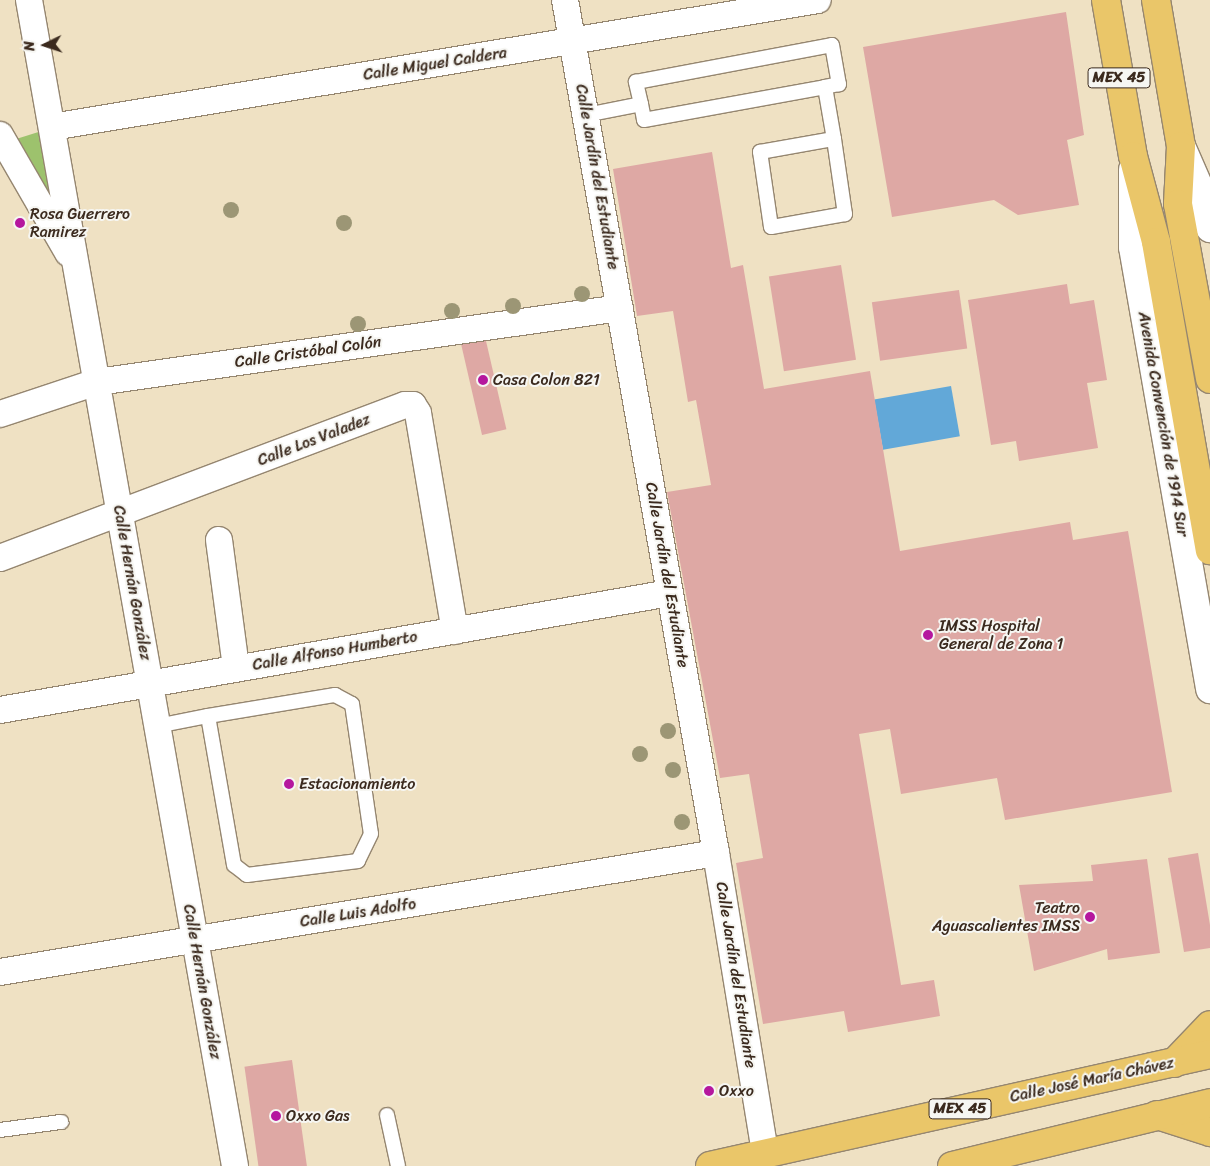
<!DOCTYPE html>
<html>
<head>
<meta charset="utf-8">
<style>
	body { margin:0 }
	#map { position:relative; width:1210px; height:1166px; overflow:hidden; background:#efe1c3; font-family:Sriracha,sans-serif }
	div>[style] { position:absolute }
	[style*='--x'] { left:calc(var(--x)*1px); top:calc(var(--y)*1px); width:calc(var(--w)*1px); rotate:calc(var(--a)*1deg) }
	.green>* { inset:0; background:#9dc26d }
	.water>* { inset:0; background:#62a8d8; transform-origin:0 0 }
	.building>* { inset:0; background:#dea8a4; transform-origin:0 0 }
	.roads { filter:drop-shadow(1px 0 #958670) drop-shadow(-1px 0 #958670) drop-shadow(0 1px #958670) drop-shadow(0 -1px #958670) }
	.service>* { height:14px; margin:-7px; padding:0 7px; transform-origin:7px; border-radius:7px; background:#fff }
	.minor>* { height:26px; margin:-13px; padding:0 13px; transform-origin:13px; border-radius:13px; background:#fff }
	.tertiary>* { height:28px; margin:-14px; padding:0 14px; transform-origin:14px; border-radius:14px; background:#fff }
	.primary>* { height:28px; margin:-14px; padding:0 14px; transform-origin:14px; border-radius:14px; background:#eac669 }
	.trees>* { width:16px; height:16px; margin:-8px; border-radius:50%; background:#9c9675 }
	.dots>* { width:14px; height:14px; translate:-50% -50%; box-sizing:border-box; border:2px solid #f6f6f2; border-radius:50% }
	span { translate:-50% -50%; white-space:nowrap; text-align:center; line-height:1.15; -webkit-text-stroke:4px #f6f6f2; paint-order:stroke }
	.shield-label span { padding:1px 4px; background:#f6f6f2; border:1px solid; border-radius:4px; -webkit-text-stroke-width:0 }
	.shield-label { font-size:15px; color:#3b2a1e; font-weight:700 }
	.street-label { font-size:16px; color:#3b2a1e }
	.poi-label { font-size:16px; color:#3b2a1e }
	.left { translate:0 -50%; text-align:left }
	.right { translate:-100% -50%; text-align:right }
	.north { position:absolute; left:20px; top:20px; width:50px; height:50px; -webkit-text-stroke:4px #f6f6f2; paint-order:stroke; rotate:266deg; font-size:14px; font-weight:700; line-height:20px; text-align:center; color:#3b2a1e }
	.north::after { content:''; display:block; margin:auto; width:18px; height:22px; background:#3b2a1e; clip-path:polygon(50% 0,100% 100%,50% 72%,0 100%) }
</style>
</head>
<body>
<div id="map">
	<div class="green">
		<i style="clip-path:polygon(48px 129px,72px 256px,13px 140px)"></i>
	</div>
	<div class="water">
		<i style="left:951px;top:386px;width:51px;height:78px;rotate:80deg"></i>
	</div>
	<div class="building">
		<i style="clip-path:polygon(1066px 12px,1084px 135px,1067px 140px,1079px 205px,1018px 215px,994px 200px,892px 217px,863px 47px)"></i>
		<i style="clip-path:polygon(712px 152px,731px 268px,743px 265px,764px 389px,870px 371px,900px 551px,1070px 522px,1073px 540px,1128px 531px,1172px 792px,1005px 820px,997px 778px,901px 794px,890px 729px,859px 734px,901px 985px,934px 980px,940px 1016px,848px 1032px,844px 1011px,763px 1024px,736px 863px,763px 858px,749px 774px,720px 778px,667px 492px,711px 485px,696px 400px,688px 402px,673px 311px,637px 316px,613px 169px)"></i>
		<i style="left:841px;top:265px;width:96px;height:73px;rotate:81deg"></i>
		<i style="clip-path:polygon(1067px 284px,1070px 304px,1094px 300px,1107px 380px,1087px 383px,1098px 448px,1019px 461px,1016px 441px,991px 445px,968px 300px)"></i>
		<i style="left:959px;top:290px;width:59px;height:88px;rotate:82deg"></i>
		<i style="left:483px;top:328px;width:104px;height:25px;rotate:77deg"></i>
		<i style="clip-path:polygon(1198px 853px,1210px 925px,1210px 948px,1184px 952px,1168px 858px)"></i>
		<i style="clip-path:polygon(1147px 859px,1160px 953px,1108px 960px,1107px 949px,1034px 971px,1019px 885px,1093px 881px,1091px 865px)"></i>
		<i style="left:292px;top:1060px;width:107px;height:48px;rotate:82deg"></i>
	</div>
	<div class="roads">
		<div class="service">
			<i style="--x:641;--y:104;--w:16;--a:79"></i>
			<i style="--x:644;--y:120;--w:184;--a:-10.3"></i>
			<i style="--x:586;--y:115;--w:56;--a:-11.3"></i>
			<i style="--x:641;--y:104;--w:23;--a:-103"></i>
			<i style="--x:636;--y:82;--w:199;--a:-10.7"></i>
			<i style="--x:832;--y:45;--w:40;--a:80"></i>
			<i style="--x:839;--y:84;--w:14;--a:168"></i>
			<i style="--x:825;--y:87;--w:53;--a:80.2"></i>
			<i style="--x:834;--y:139;--w:76;--a:81.7"></i>
			<i style="--x:845;--y:214;--w:75;--a:170"></i>
			<i style="--x:771;--y:227;--w:76;--a:-98.3"></i>
			<i style="--x:760;--y:152;--w:75;--a:-10"></i>
			<i style="--x:157;--y:726;--w:52;--a:-11.1"></i>
			<i style="--x:208;--y:716;--w:129;--a:-9.4"></i>
			<i style="--x:335;--y:695;--w:19;--a:28"></i>
			<i style="--x:352;--y:704;--w:131;--a:81.7"></i>
			<i style="--x:371;--y:834;--w:30;--a:116"></i>
			<i style="--x:358;--y:861;--w:112;--a:172.8"></i>
			<i style="--x:247;--y:875;--w:16;--a:-142"></i>
			<i style="--x:234;--y:865;--w:151;--a:-99.9"></i>
			<i style="--x:387;--y:1115;--w:52;--a:77.8"></i>
			<i style="--x:0;--y:1130;--w:62;--a:-7.5"></i>
		</div>
		<div class="minor">
			<i style="--x:29;--y:0;--w:1184;--a:79.98"></i>
			<i style="--x:565;--y:0;--w:866;--a:79.96"></i>
			<i style="--x:716;--y:853;--w:302;--a:80.7"></i>
			<i style="--x:52;--y:127;--w:776;--a:-9.41"></i>
			<i style="--x:0;--y:135;--w:136;--a:60"></i>
			<i style="--x:0;--y:414;--w:102;--a:-18.3"></i>
			<i style="--x:97;--y:382;--w:528;--a:-8.05"></i>
			<i style="--x:219;--y:540;--w:129;--a:82.4"></i>
			<i style="--x:0;--y:558;--w:433;--a:-20.7"></i>
			<i style="--x:405;--y:405;--w:8;--a:0"></i>
			<i style="--x:413;--y:405;--w:9;--a:58"></i>
			<i style="--x:418;--y:413;--w:221;--a:80.4"></i>
			<i style="--x:0;--y:710;--w:680;--a:-9.91"></i>
			<i style="--x:0;--y:972;--w:726;--a:-9.44"></i>
		</div>
		<div class="tertiary">
			<i style="--x:1181;--y:146;--w:58;--a:66.5"></i>
			<i style="--x:1204;--y:199;--w:30;--a:78"></i>
			<i style="--x:1133;--y:170;--w:77;--a:90"></i>
			<i style="--x:1133;--y:247;--w:449;--a:80.1"></i>
		</div>
		<div class="primary">
			<i style="--x:1106;--y:0;--w:158;--a:80.2"></i>
			<i style="--x:1133;--y:156;--w:89;--a:75"></i>
			<i style="--x:1156;--y:242;--w:313;--a:80.1"></i>
			<i style="--x:1156;--y:0;--w:148;--a:80.3"></i>
			<i style="--x:1181;--y:146;--w:58;--a:93"></i>
			<i style="--x:1178;--y:204;--w:178;--a:79.6"></i>
			<i style="--x:1174;--y:1063;--w:52;--a:-46.5"></i>
			<i style="--x:1157;--y:1115;--w:56;--a:17.8"></i>
			<i style="--x:710;--y:1166;--w:512;--a:-12.63"></i>
			<i style="--x:952;--y:1166;--w:266;--a:-13.7"></i>
		</div>
	</div>
	<div class="trees">
		<i style="left:231px;top:210px"></i>
		<i style="left:344px;top:223px"></i>
		<i style="left:582px;top:294px"></i>
		<i style="left:513px;top:306px"></i>
		<i style="left:452px;top:311px"></i>
		<i style="left:358px;top:324px"></i>
		<i style="left:668px;top:731px"></i>
		<i style="left:640px;top:754px"></i>
		<i style="left:673px;top:770px"></i>
		<i style="left:682px;top:822px"></i>
	</div>
	<div class="dots">
		<i style="left:20px;top:223px;background:#b5179e"></i>
		<i style="left:483px;top:380px;background:#b5179e"></i>
		<i style="left:928px;top:635px;background:#b5179e"></i>
		<i style="left:289px;top:784px;background:#b5179e"></i>
		<i style="left:1090px;top:917px;background:#b5179e"></i>
		<i style="left:709px;top:1091px;background:#b5179e"></i>
		<i style="left:276px;top:1116px;background:#b5179e"></i>
	</div>
	<div class="shield-label">
		<span style="left:1119px;top:78px">MEX 45</span>
		<span style="left:960px;top:1109px">MEX 45</span>
	</div>
	<div class="street-label">
		<span style="left:435px;top:64px;rotate:-9deg">Calle Miguel Caldera</span>
		<span style="left:597px;top:177px;rotate:80deg">Calle Jardín del Estudiante</span>
		<span style="left:308px;top:352px;rotate:-8deg">Calle Cristóbal Colón</span>
		<span style="left:1163px;top:424px;rotate:80deg">Avenida Convención de 1914 Sur</span>
		<span style="left:314px;top:440px;rotate:-21deg">Calle Los Valadez</span>
		<span style="left:667px;top:575px;rotate:80deg">Calle Jardín del Estudiante</span>
		<span style="left:132px;top:583px;rotate:80deg">Calle Hernán González</span>
		<span style="left:335px;top:651px;rotate:-10deg">Calle Alfonso Humberto</span>
		<span style="left:358px;top:913px;rotate:-9deg">Calle Luis Adolfo</span>
		<span style="left:736px;top:975px;rotate:81deg">Calle Jardín del Estudiante</span>
		<span style="left:202px;top:982px;rotate:80deg">Calle Hernán González</span>
		<span style="left:1092px;top:1080px;rotate:-12deg">Calle José María Chávez</span>
	</div>
	<div class="poi-label">
		<span class="left" style="left:30px;top:223px">Rosa Guerrero<br>Ramirez</span>
		<span class="left" style="left:493px;top:380px">Casa Colon 821</span>
		<span class="left" style="left:939px;top:635px">IMSS Hospital<br>General de Zona 1</span>
		<span class="left" style="left:299px;top:784px">Estacionamiento</span>
		<span class="right" style="left:1080px;top:917px">Teatro<br>Aguascalientes IMSS</span>
		<span class="left" style="left:719px;top:1091px">Oxxo</span>
		<span class="left" style="left:286px;top:1116px">Oxxo Gas</span>
	</div>
	<div class="north">N</div>
</div>
</body>
</html>
